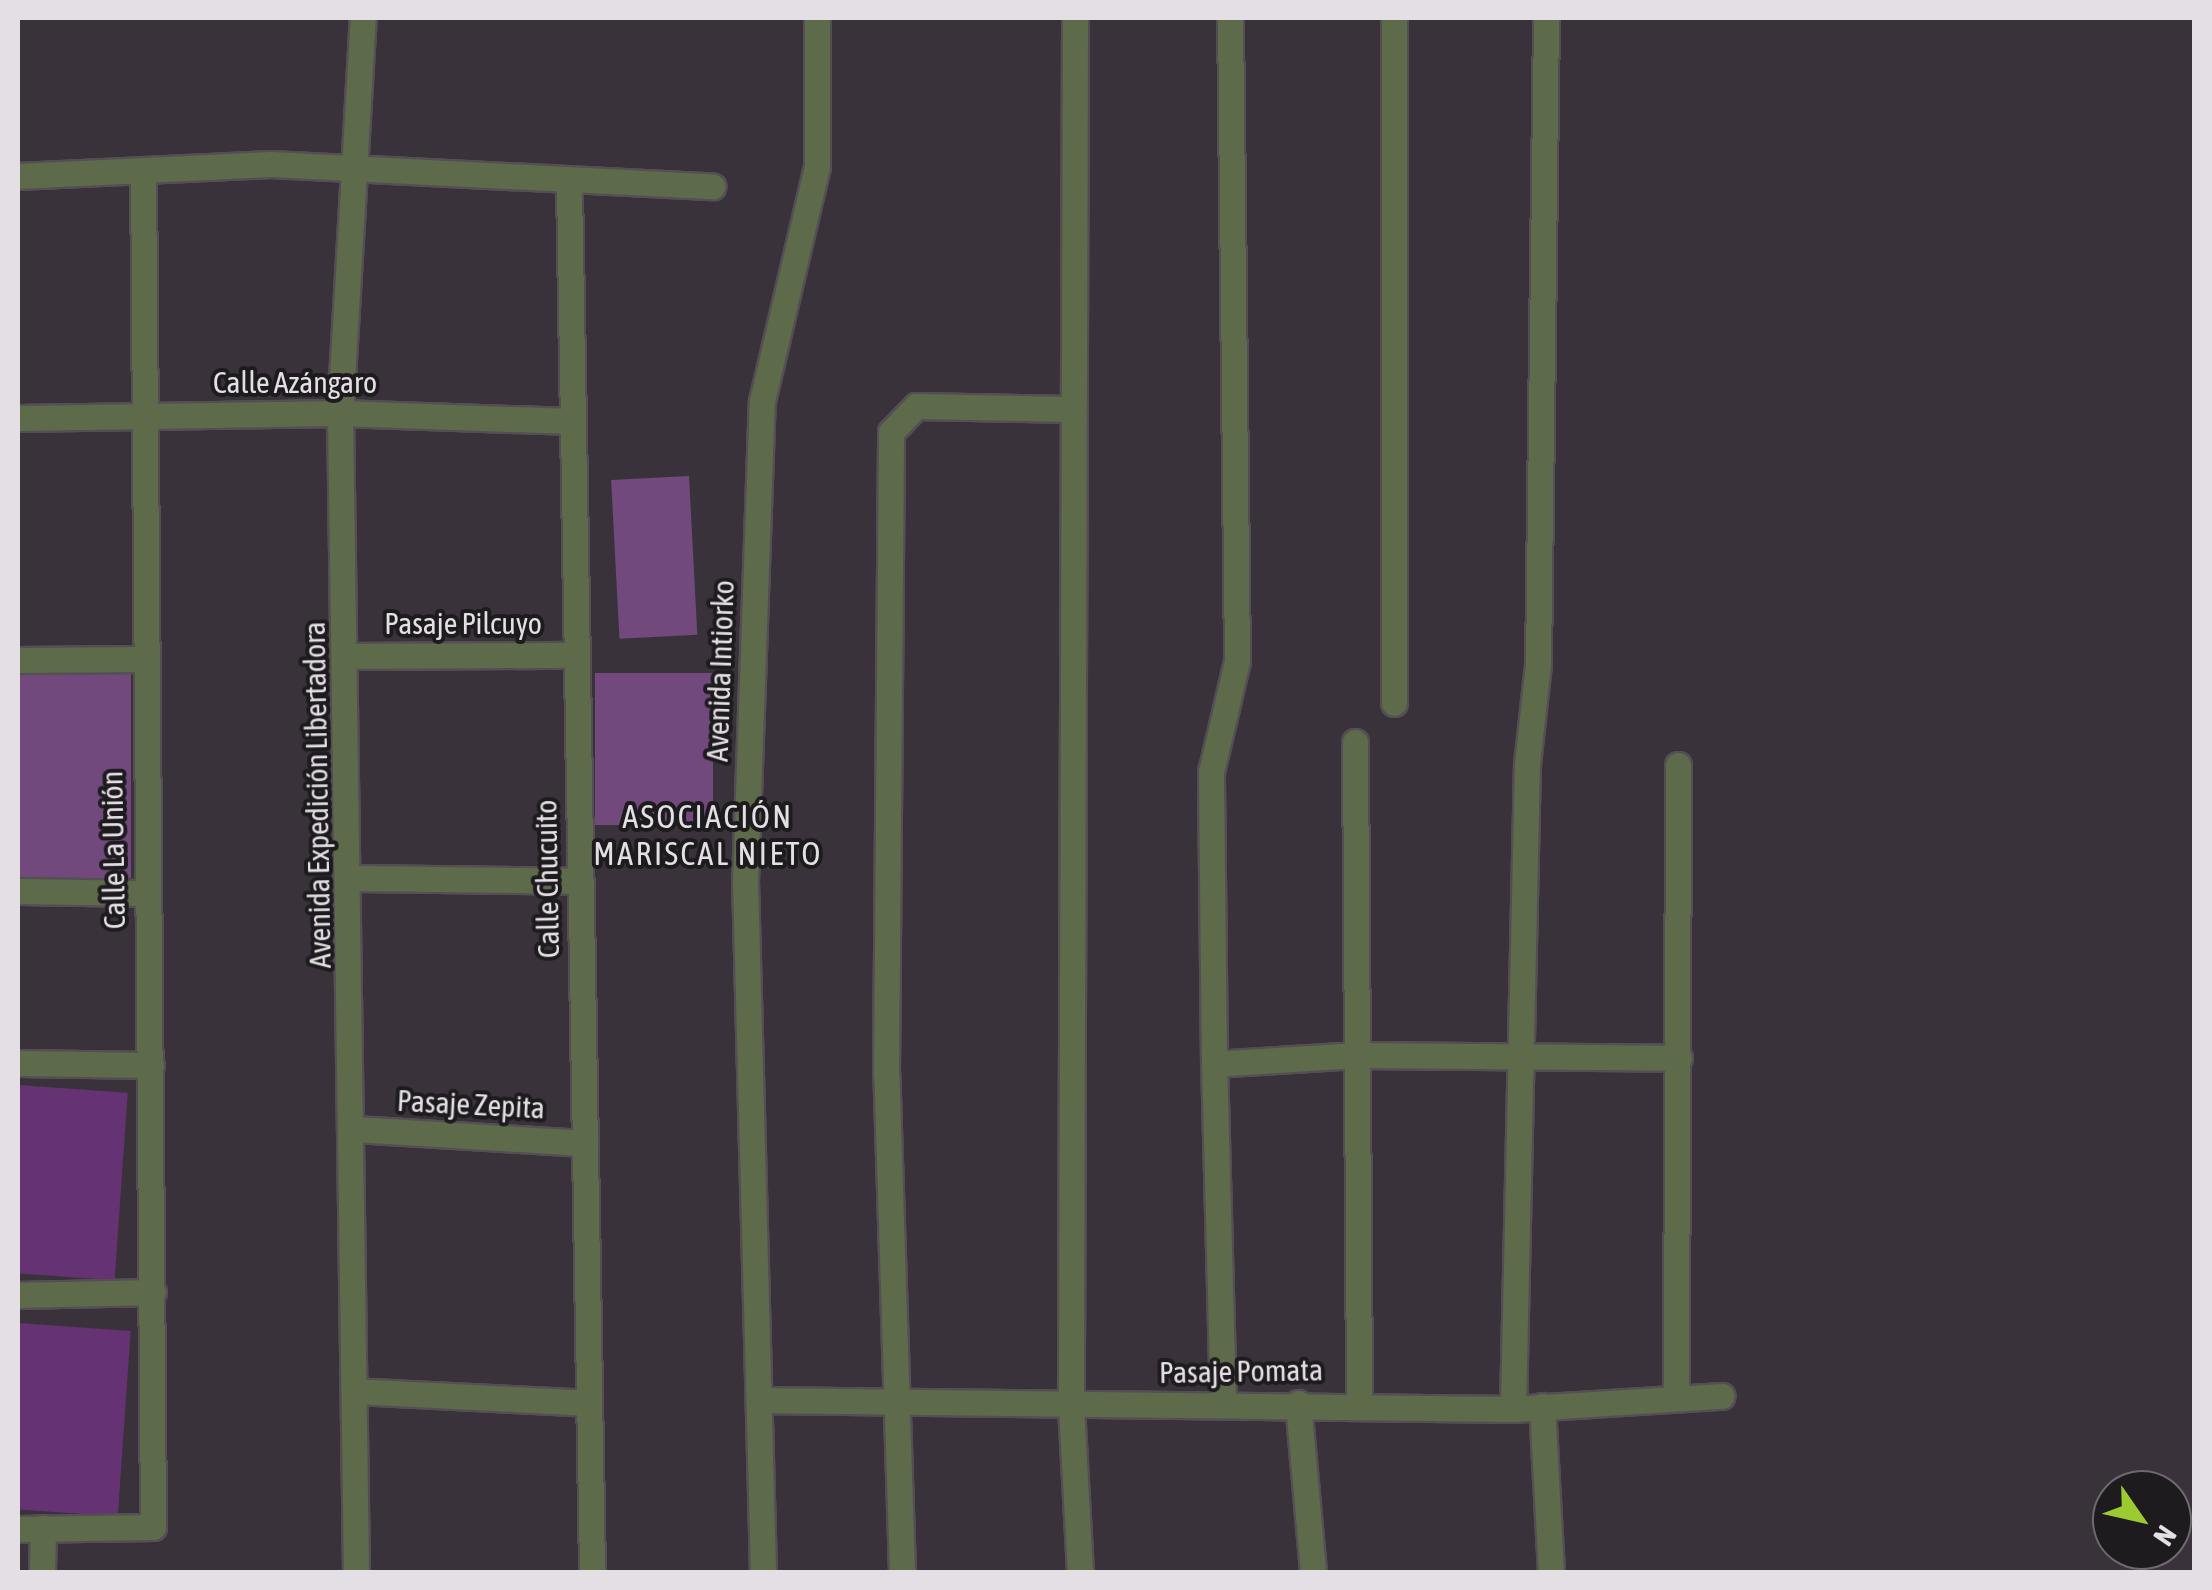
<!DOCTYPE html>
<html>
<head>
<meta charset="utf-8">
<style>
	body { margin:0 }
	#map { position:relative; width:2212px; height:1590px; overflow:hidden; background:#39323a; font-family:"Asap Condensed",sans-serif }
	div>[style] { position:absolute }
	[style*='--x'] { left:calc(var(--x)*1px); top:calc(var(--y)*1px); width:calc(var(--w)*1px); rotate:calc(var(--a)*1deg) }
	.green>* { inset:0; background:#71497c; transform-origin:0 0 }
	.building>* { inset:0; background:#653273; transform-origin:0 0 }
	.roads { filter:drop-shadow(2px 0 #544e55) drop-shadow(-2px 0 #544e55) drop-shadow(0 2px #544e55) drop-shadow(0 -2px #544e55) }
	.minor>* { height:25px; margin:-12.5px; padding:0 12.5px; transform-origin:12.5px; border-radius:12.5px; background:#5e6b4a }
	span { translate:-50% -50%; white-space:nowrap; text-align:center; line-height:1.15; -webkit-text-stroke:8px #1e1b1f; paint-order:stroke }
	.street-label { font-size:30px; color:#e3dfe4 }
	.neighbourhood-label { font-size:32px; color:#e3dfe4; letter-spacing:2.5px }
	.frame { position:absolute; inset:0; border:20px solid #e3dfe4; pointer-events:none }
	.north { position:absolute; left:2092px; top:1470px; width:100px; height:100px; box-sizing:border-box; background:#1e1b1f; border:2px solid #6d696e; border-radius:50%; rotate:124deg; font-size:28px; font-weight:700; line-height:40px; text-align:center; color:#e3dfe4 }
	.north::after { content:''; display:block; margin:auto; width:35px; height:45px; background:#9cca31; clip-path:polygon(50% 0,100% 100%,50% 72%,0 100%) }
</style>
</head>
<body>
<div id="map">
	<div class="green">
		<i style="left:689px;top:476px;width:159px;height:78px;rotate:87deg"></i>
		<i style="left:131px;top:670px;width:208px;height:113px;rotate:90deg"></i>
		<i style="left:713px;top:673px;width:152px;height:118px;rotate:90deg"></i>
	</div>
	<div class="building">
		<i style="left:18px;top:1085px;width:110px;height:188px;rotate:4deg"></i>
		<i style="left:18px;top:1323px;width:113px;height:186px;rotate:4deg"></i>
	</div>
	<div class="roads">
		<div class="minor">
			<i style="--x:1075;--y:18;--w:1388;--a:90.17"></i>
			<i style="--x:1071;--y:1406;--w:166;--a:86.9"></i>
			<i style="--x:1394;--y:18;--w:685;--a:90"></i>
			<i style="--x:18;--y:176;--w:253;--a:-2.7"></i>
			<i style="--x:271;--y:164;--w:442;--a:2.9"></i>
			<i style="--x:569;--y:184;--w:1388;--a:89.05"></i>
			<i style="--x:18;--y:418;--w:322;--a:-0.9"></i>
			<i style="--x:340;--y:413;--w:232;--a:2"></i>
			<i style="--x:349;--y:656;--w:227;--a:-0.3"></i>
			<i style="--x:18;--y:660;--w:126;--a:-0.5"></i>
			<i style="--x:1355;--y:742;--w:658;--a:89.65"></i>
			<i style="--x:350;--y:878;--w:230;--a:0.7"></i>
			<i style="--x:18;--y:891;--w:126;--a:0.9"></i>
			<i style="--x:18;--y:1063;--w:133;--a:0.9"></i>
			<i style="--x:1214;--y:1064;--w:292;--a:-90.6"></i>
			<i style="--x:1211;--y:772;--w:114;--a:-76.8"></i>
			<i style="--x:1237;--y:661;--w:643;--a:-90.62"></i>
			<i style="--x:355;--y:1129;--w:229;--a:3.5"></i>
			<i style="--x:18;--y:1295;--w:135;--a:-1.3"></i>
			<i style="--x:354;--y:1391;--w:235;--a:2.9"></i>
			<i style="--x:1676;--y:1398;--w:633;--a:-89.82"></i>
			<i style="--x:760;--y:1400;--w:753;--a:0.68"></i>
			<i style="--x:1513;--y:1409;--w:209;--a:-3.6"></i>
			<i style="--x:1298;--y:1403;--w:170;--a:84.9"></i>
			<i style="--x:1223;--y:1404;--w:340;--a:-91.5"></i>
			<i style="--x:1214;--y:1064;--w:143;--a:-3.6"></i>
			<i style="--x:1357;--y:1055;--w:322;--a:0.5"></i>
			<i style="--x:1542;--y:1406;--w:166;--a:86.9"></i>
			<i style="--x:1513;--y:1409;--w:645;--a:-88.76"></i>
			<i style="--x:1527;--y:764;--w:101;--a:-83.7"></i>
			<i style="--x:1538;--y:664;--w:646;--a:-89.29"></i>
			<i style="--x:18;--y:1529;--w:135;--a:-0.8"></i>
			<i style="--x:153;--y:1527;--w:1355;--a:-90.42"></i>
			<i style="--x:42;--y:1572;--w:44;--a:-88.7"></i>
			<i style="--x:356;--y:1572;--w:1159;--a:-90.79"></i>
			<i style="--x:340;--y:413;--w:396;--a:-86.7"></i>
			<i style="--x:763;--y:1572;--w:690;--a:-91.49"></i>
			<i style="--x:745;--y:882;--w:481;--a:-88"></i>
			<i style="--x:762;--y:401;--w:241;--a:-76.8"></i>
			<i style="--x:817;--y:166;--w:148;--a:-90"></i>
			<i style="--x:902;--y:1572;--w:498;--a:-91.8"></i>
			<i style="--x:886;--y:1074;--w:642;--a:-89.55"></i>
			<i style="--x:891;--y:432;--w:36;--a:-46"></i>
			<i style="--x:916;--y:406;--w:157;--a:1.1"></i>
		</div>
	</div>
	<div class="street-label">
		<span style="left:295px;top:382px">Calle Azángaro</span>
		<span style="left:463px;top:623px">Pasaje Pilcuyo</span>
		<span style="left:720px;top:671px;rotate:-88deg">Avenida Intiorko</span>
		<span style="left:317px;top:795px;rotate:-91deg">Avenida Expedición Libertadora</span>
		<span style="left:113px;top:850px;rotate:-91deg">Calle La Unión</span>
		<span style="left:547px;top:879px;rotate:-91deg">Calle Chucuito</span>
		<span style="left:471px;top:1104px;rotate:3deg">Pasaje Zepita</span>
		<span style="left:1241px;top:1371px;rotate:-1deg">Pasaje Pomata</span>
	</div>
	<div class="neighbourhood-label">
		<span style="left:708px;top:836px">ASOCIACIÓN<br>MARISCAL NIETO</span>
	</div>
	<div class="frame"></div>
	<div class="north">N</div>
</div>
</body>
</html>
